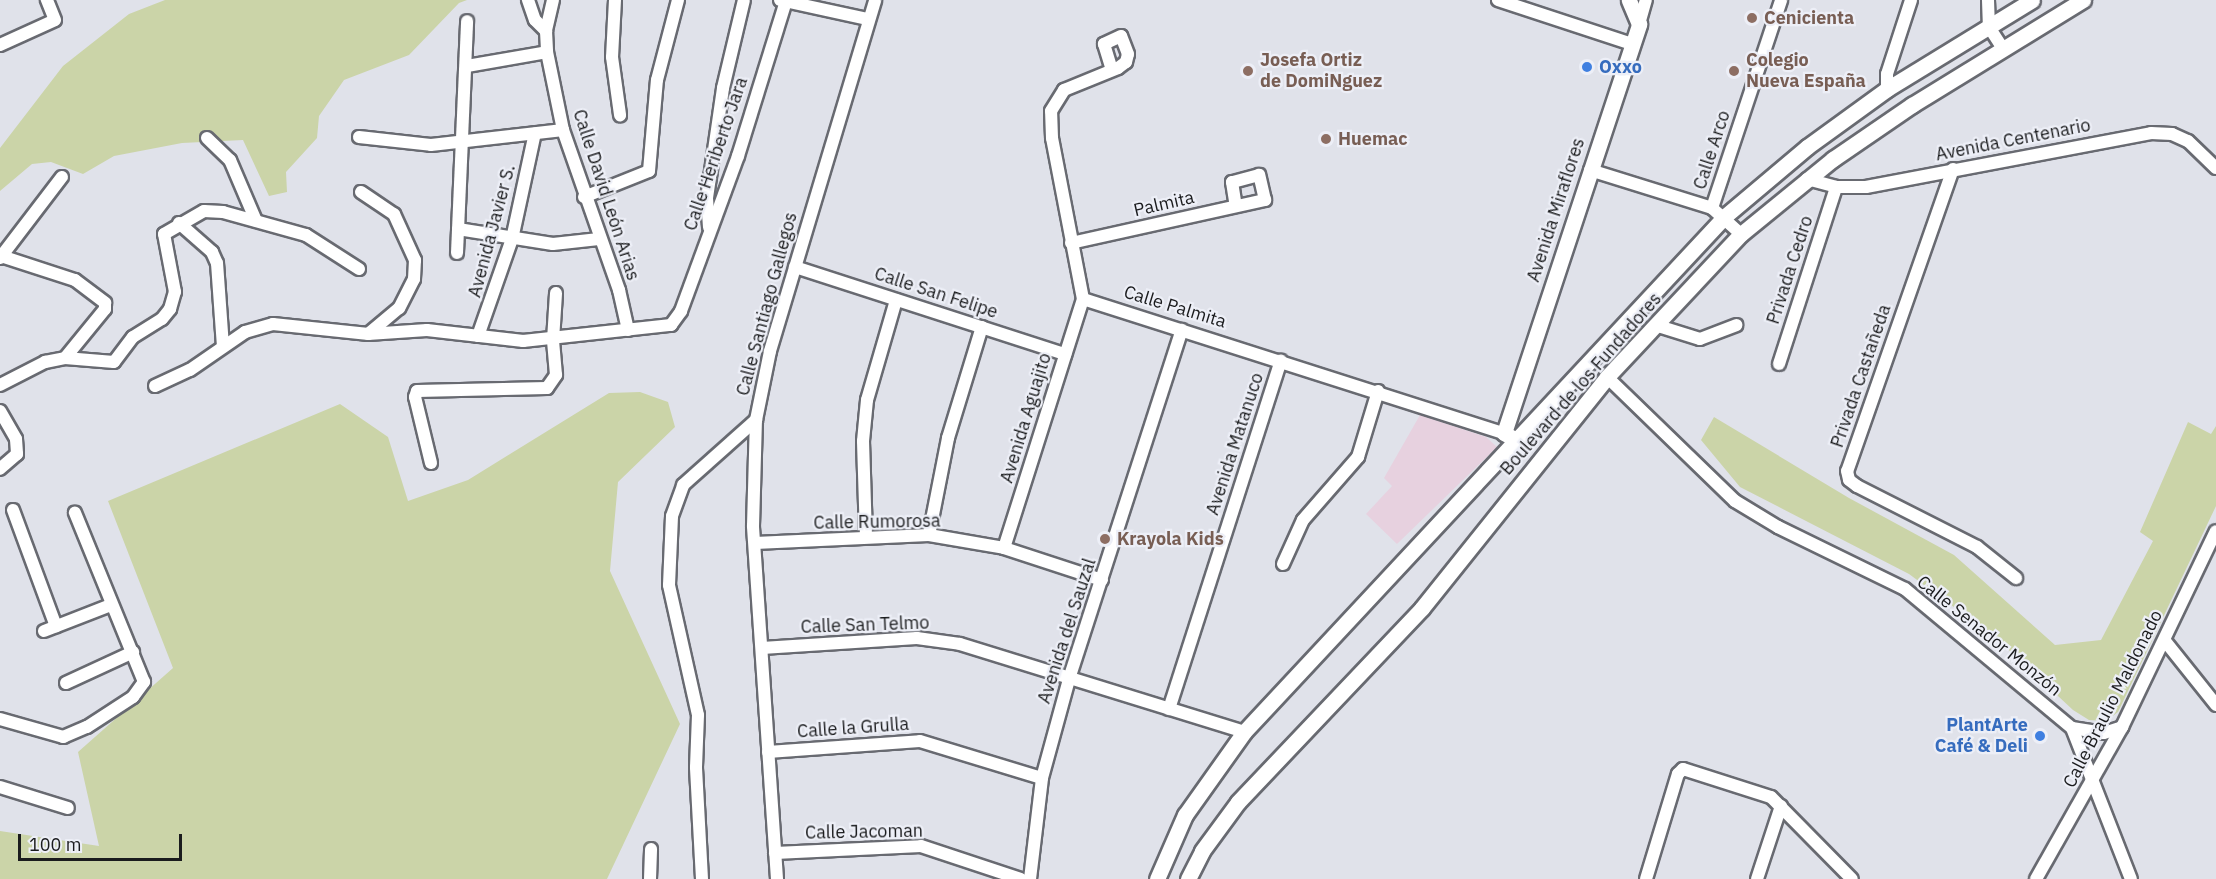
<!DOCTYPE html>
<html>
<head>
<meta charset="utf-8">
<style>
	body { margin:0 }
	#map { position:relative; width:2216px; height:879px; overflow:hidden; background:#e0e2ea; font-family:"IBM Plex Sans",sans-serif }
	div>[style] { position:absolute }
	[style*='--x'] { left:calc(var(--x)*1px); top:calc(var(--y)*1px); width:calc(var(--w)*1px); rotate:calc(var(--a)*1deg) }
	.commercial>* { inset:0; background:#e7d1df }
	.green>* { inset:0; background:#cbd4a8 }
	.roads { filter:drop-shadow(2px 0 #686a71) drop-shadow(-2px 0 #686a71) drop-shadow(0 2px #686a71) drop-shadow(0 -2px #686a71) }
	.minor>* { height:12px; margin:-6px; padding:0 6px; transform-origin:6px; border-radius:6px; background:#fff }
	.major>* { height:15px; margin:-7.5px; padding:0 7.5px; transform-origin:7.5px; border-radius:7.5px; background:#fff }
	.dots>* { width:16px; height:16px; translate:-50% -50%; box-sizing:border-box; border:3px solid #edeff7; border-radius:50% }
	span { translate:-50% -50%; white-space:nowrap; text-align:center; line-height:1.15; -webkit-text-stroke:4.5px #edeff7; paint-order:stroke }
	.education-label { font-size:18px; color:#785e54; font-weight:700 }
	.left { translate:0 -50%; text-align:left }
	.shop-label { font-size:18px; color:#366cbe; font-weight:700 }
	.right { translate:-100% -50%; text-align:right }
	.street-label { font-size:18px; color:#1a1b1d }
	.scale { position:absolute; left:18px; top:834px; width:164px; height:27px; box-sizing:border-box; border:3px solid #1a1b1d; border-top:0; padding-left:8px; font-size:18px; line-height:21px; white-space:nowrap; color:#1a1b1d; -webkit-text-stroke:4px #edeff7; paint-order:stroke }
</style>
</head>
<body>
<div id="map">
	<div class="commercial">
		<i style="clip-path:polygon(1420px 415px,1486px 437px,1497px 447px,1397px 544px,1366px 514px,1392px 486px,1384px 478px)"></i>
	</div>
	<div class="green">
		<i style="clip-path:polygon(165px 0,467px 0,459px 3px,409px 55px,344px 80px,319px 116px,317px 138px,286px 172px,287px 192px,269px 196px,243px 140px,182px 143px,114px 156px,83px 174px,51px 162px,32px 164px,0 191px,0 148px,63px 66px,129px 14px)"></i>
		<i style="clip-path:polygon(640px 392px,668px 402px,675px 427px,618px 482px,610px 571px,680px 724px,607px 879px,0 879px,0 831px,99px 846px,78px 752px,173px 668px,108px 501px,340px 404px,388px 437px,408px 501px,468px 480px,609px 393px)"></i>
		<i style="clip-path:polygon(1714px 417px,1849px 498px,1954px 555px,2055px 645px,2101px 640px,2153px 541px,2140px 532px,2188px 422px,2211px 434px,2216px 426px,2216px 506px,2118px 712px,2106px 721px,2089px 720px,2073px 710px,1996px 638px,1909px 574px,1740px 487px,1701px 440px)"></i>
	</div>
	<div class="roads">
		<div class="minor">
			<i style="--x:528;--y:0;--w:21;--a:71"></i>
			<i style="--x:535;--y:20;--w:16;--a:45"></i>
			<i style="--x:553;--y:0;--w:32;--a:103"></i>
			<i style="--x:546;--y:31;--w:21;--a:87"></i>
			<i style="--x:547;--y:52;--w:80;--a:78.4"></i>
			<i style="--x:563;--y:130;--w:170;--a:70.7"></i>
			<i style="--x:619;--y:290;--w:41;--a:77.3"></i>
			<i style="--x:615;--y:0;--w:57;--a:93"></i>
			<i style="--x:612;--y:57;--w:59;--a:82.1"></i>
			<i style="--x:780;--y:0;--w:90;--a:12.2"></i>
			<i style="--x:1498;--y:0;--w:141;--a:18.2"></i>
			<i style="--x:1988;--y:0;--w:27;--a:88"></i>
			<i style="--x:1989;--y:27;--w:27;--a:57"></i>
			<i style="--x:1639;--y:24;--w:25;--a:-74"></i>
			<i style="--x:0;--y:45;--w:60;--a:-24.4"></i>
			<i style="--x:55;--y:20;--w:22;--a:-112"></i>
			<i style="--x:467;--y:66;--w:81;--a:-9.9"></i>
			<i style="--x:1887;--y:89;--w:15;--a:-90"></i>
			<i style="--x:1887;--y:74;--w:78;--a:-72"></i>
			<i style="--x:359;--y:137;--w:72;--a:6.3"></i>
			<i style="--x:431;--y:145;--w:133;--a:-6.5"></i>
			<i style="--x:207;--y:138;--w:32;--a:44"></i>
			<i style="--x:230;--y:160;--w:66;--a:66.9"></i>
			<i style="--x:1953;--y:169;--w:320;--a:109.3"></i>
			<i style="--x:1847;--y:471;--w:9;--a:77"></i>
			<i style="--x:1849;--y:480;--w:10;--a:37"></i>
			<i style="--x:1857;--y:486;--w:135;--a:26.9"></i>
			<i style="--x:1977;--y:547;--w:50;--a:38.5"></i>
			<i style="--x:1590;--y:170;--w:128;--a:17.3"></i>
			<i style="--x:1712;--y:208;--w:39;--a:42"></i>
			<i style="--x:1807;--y:179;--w:30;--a:15"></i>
			<i style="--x:1836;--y:187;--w:30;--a:0"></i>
			<i style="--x:1866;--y:187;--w:290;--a:-10.7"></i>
			<i style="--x:2151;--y:133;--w:21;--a:3"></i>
			<i style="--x:2172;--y:134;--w:17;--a:24"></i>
			<i style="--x:2188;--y:141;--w:39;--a:44"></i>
			<i style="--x:361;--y:192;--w:40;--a:34"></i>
			<i style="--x:394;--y:214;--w:51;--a:65.5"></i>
			<i style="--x:415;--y:260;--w:19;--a:93"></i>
			<i style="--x:414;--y:279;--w:33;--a:117"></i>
			<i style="--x:399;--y:308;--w:39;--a:140"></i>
			<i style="--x:584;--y:197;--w:70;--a:-21.8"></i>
			<i style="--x:649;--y:171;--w:91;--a:-85"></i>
			<i style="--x:657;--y:80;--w:83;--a:-75.3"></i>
			<i style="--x:1712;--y:208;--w:219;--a:-71.6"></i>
			<i style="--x:179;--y:223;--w:44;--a:41.3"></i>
			<i style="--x:212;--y:252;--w:12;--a:66"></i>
			<i style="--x:217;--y:263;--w:83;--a:85.9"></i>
			<i style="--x:709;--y:227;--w:29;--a:-94"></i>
			<i style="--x:707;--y:198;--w:111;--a:-81.7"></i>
			<i style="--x:723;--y:88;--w:90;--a:-76.6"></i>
			<i style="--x:458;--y:229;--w:96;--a:9"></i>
			<i style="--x:553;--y:244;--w:46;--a:-6.2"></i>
			<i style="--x:1071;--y:243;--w:199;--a:-12.5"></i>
			<i style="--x:1265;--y:200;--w:26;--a:-103"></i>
			<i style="--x:1259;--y:175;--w:28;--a:165"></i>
			<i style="--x:1232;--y:182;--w:24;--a:81"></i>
			<i style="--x:457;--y:253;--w:232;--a:-87.5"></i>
			<i style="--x:1;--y:256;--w:78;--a:18"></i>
			<i style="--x:75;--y:280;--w:38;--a:37"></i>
			<i style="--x:105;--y:303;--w:6;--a:90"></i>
			<i style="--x:105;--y:309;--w:63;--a:129.2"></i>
			<i style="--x:0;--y:258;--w:102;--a:-52.6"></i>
			<i style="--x:795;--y:267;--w:284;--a:17.9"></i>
			<i style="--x:1083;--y:299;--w:442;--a:17.7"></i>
			<i style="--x:1655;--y:325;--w:47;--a:17.3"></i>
			<i style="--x:1700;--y:339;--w:39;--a:-21"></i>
			<i style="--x:478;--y:336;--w:103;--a:-70.7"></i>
			<i style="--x:512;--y:239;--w:108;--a:-77.8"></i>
			<i style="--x:1779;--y:364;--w:186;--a:-72.1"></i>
			<i style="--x:1607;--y:377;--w:178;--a:44.1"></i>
			<i style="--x:1735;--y:501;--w:50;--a:31.2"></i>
			<i style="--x:1778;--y:527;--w:141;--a:26"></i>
			<i style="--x:1905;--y:589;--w:217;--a:39.8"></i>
			<i style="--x:2072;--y:728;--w:162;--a:68.7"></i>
			<i style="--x:0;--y:385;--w:51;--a:-27.1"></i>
			<i style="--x:45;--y:362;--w:20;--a:-11"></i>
			<i style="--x:65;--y:358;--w:49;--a:4.7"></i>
			<i style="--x:114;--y:362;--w:31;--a:-53"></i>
			<i style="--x:133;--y:337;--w:34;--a:-32"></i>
			<i style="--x:162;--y:319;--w:13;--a:-51"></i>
			<i style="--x:170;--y:309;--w:18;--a:-74"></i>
			<i style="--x:175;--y:292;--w:59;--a:-100.7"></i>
			<i style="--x:164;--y:234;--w:46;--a:-29.9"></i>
			<i style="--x:204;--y:211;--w:19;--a:3"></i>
			<i style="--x:223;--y:212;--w:86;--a:15.5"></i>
			<i style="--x:306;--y:235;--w:63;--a:32.7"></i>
			<i style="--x:155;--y:386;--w:38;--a:-25"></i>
			<i style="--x:190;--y:370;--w:67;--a:-34.6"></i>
			<i style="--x:245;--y:332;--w:29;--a:-16"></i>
			<i style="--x:273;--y:324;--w:96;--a:6"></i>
			<i style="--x:368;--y:334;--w:59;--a:-3.9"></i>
			<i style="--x:427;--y:330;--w:97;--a:6.5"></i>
			<i style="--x:523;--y:341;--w:149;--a:-6.2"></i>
			<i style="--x:671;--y:325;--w:17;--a:-54"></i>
			<i style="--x:681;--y:311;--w:165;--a:-69.8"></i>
			<i style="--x:738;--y:156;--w:162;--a:-72.8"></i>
			<i style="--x:0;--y:411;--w:32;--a:60"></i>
			<i style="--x:16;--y:439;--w:15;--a:86"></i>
			<i style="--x:17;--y:454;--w:23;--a:139"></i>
			<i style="--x:431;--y:463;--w:68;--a:-103.6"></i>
			<i style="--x:415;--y:397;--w:6;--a:-72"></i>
			<i style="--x:417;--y:391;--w:130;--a:-1.3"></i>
			<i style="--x:547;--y:388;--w:16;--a:-55"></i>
			<i style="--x:556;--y:375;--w:35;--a:-95"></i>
			<i style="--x:553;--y:340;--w:47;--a:-86.3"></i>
			<i style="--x:13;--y:510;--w:124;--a:69.7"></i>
			<i style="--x:929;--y:535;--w:99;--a:-78.9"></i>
			<i style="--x:948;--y:438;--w:116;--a:-73"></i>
			<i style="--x:866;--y:537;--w:96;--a:-91.8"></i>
			<i style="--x:863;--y:441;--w:41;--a:-84.4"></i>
			<i style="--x:867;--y:400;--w:104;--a:-73.8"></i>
			<i style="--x:755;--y:543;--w:174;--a:-2.6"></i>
			<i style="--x:929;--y:535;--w:76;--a:9.8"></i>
			<i style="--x:1004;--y:548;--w:103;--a:18.1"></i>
			<i style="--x:1004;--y:548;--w:261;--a:-72.4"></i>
			<i style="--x:1083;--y:299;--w:164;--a:-100.9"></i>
			<i style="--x:1052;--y:138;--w:27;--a:-92"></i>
			<i style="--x:1051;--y:111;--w:25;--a:-58"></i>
			<i style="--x:1064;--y:90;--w:58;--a:-22.2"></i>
			<i style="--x:1118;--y:68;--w:10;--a:-37"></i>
			<i style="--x:1126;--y:62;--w:8;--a:-76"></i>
			<i style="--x:1128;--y:54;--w:19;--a:-111"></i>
			<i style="--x:1121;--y:36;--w:19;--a:155"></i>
			<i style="--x:1104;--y:44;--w:27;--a:73"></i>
			<i style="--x:1283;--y:564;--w:48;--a:-65.6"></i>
			<i style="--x:1303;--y:520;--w:84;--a:-48.9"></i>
			<i style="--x:1358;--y:457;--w:69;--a:-73.1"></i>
			<i style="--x:44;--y:631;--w:72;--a:-21.2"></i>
			<i style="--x:2165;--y:641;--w:82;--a:51.4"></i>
			<i style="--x:762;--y:648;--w:155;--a:-3.7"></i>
			<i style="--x:917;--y:638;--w:43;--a:7.9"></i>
			<i style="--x:960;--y:644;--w:297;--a:17.2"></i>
			<i style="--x:66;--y:683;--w:74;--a:-24.8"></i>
			<i style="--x:1169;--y:709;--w:366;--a:-72.2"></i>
			<i style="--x:0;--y:719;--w:66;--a:15.9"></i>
			<i style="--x:63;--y:737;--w:26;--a:-23"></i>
			<i style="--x:87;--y:727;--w:55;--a:-33.1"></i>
			<i style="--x:133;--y:697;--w:19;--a:-54"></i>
			<i style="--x:144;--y:682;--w:183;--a:-112.2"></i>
			<i style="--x:2072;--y:728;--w:32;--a:9"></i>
			<i style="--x:2104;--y:733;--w:19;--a:-18"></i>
			<i style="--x:768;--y:752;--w:152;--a:-4.1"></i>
			<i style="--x:920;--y:741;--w:127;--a:16.9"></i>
			<i style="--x:0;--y:787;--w:71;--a:17.2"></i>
			<i style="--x:775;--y:853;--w:146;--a:-2.7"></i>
			<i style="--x:921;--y:846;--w:105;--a:18.3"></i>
			<i style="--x:650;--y:879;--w:30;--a:-88"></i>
			<i style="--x:702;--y:879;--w:112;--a:-93.1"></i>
			<i style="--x:696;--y:767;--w:52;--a:-87.8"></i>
			<i style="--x:698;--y:715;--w:133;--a:-102.6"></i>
			<i style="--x:669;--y:585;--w:69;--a:-87.5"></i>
			<i style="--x:672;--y:516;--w:33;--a:-70"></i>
			<i style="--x:683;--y:485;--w:98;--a:-41.7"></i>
			<i style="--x:777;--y:879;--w:354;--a:-93.9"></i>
			<i style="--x:753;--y:526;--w:106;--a:-88.4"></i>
			<i style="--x:756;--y:420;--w:70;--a:-78.5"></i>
			<i style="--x:770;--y:351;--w:366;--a:-73.3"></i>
			<i style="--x:1030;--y:879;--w:102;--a:-83.2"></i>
			<i style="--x:1042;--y:778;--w:103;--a:-74.7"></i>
			<i style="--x:1069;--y:679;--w:367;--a:-72.1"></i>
			<i style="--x:1646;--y:879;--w:110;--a:-73.1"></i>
			<i style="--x:1678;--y:774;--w:7;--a:-45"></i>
			<i style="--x:1683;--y:769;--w:92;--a:17.7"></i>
			<i style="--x:1771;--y:797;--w:115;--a:45.4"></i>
			<i style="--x:1757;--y:879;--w:77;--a:-71.8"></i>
			<i style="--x:2036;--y:879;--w:175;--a:-60.5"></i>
			<i style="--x:2122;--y:727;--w:217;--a:-64.4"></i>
		</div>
		<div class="major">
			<i style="--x:1516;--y:440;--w:14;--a:-150"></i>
			<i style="--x:1504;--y:433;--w:431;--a:-71.7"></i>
			<i style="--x:1639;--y:24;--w:26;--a:-113"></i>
			<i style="--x:1157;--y:879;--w:70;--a:-66.4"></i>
			<i style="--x:1185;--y:815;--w:102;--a:-54.6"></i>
			<i style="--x:1244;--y:732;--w:704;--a:-47.01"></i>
			<i style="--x:1724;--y:217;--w:109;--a:-40.1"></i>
			<i style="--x:1807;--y:147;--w:99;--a:-35.9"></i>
			<i style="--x:1887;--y:89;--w:170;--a:-31.5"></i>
			<i style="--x:1188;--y:879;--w:31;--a:-63"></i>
			<i style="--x:1202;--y:851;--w:61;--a:-53.7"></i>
			<i style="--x:1238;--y:802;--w:267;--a:-46.5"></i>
			<i style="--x:1422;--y:608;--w:296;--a:-51.3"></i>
			<i style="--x:1607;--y:377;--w:196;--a:-46.9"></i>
			<i style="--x:1741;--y:234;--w:119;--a:-39.2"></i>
			<i style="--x:1833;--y:159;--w:96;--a:-34.4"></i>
			<i style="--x:1912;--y:105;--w:201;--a:-31.6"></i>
		</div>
	</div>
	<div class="dots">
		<i style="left:1752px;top:18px;background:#8d6e63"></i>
		<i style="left:1587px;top:67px;background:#3f7fe0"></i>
		<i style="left:1248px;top:71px;background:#8d6e63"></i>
		<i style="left:1734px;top:71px;background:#8d6e63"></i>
		<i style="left:1326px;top:139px;background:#8d6e63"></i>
		<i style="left:1105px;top:539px;background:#8d6e63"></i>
		<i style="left:2040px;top:736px;background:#3f7fe0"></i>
	</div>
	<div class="education-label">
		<span class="left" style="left:1764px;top:18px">Cenicienta</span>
		<span class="left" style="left:1260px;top:71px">Josefa Ortiz<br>de DomiNguez</span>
		<span class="left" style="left:1746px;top:71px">Colegio<br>Nueva España</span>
		<span class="left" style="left:1338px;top:139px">Huemac</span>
		<span class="left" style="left:1117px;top:539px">Krayola Kids</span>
	</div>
	<div class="shop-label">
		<span class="left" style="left:1599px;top:67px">Oxxo</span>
		<span class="right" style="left:2028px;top:736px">PlantArte<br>Café &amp; Deli</span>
	</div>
	<div class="street-label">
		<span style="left:2013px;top:140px;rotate:-11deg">Avenida Centenario</span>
		<span style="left:1712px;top:150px;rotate:-72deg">Calle Arco</span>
		<span style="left:716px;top:154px;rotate:-71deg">Calle Heriberto Jara</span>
		<span style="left:606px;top:195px;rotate:72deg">Calle David León Arias</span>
		<span style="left:1164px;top:204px;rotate:-13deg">Palmita</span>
		<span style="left:1556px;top:210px;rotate:-72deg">Avenida Miraflores</span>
		<span style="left:492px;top:231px;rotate:-75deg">Avenida Javier S.</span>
		<span style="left:1790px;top:270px;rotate:-72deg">Privada Cedro</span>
		<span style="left:936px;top:293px;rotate:18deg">Calle San Felipe</span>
		<span style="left:767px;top:304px;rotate:-75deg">Calle Santiago Gallegos</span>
		<span style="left:1175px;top:307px;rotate:17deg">Calle Palmita</span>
		<span style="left:1861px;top:376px;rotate:-71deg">Privada Castañeda</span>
		<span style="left:1581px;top:384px;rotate:-49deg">Boulevard de los Fundadores</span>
		<span style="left:1026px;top:418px;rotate:-73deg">Avenida Aguajito</span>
		<span style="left:1235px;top:444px;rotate:-72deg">Avenida Matanuco</span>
		<span style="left:877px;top:522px;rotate:-1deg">Calle Rumorosa</span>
		<span style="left:865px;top:625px;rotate:-2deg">Calle San Telmo</span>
		<span style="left:1067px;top:631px;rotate:-72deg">Avenida del Sauzal</span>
		<span style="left:1989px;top:636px;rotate:39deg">Calle Senador Monzón</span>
		<span style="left:2113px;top:699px;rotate:-63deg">Calle Braulio Maldonado</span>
		<span style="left:853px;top:728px;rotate:-4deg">Calle la Grulla</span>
		<span style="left:864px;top:832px;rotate:-1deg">Calle Jacoman</span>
	</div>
	<div class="scale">100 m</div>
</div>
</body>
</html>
